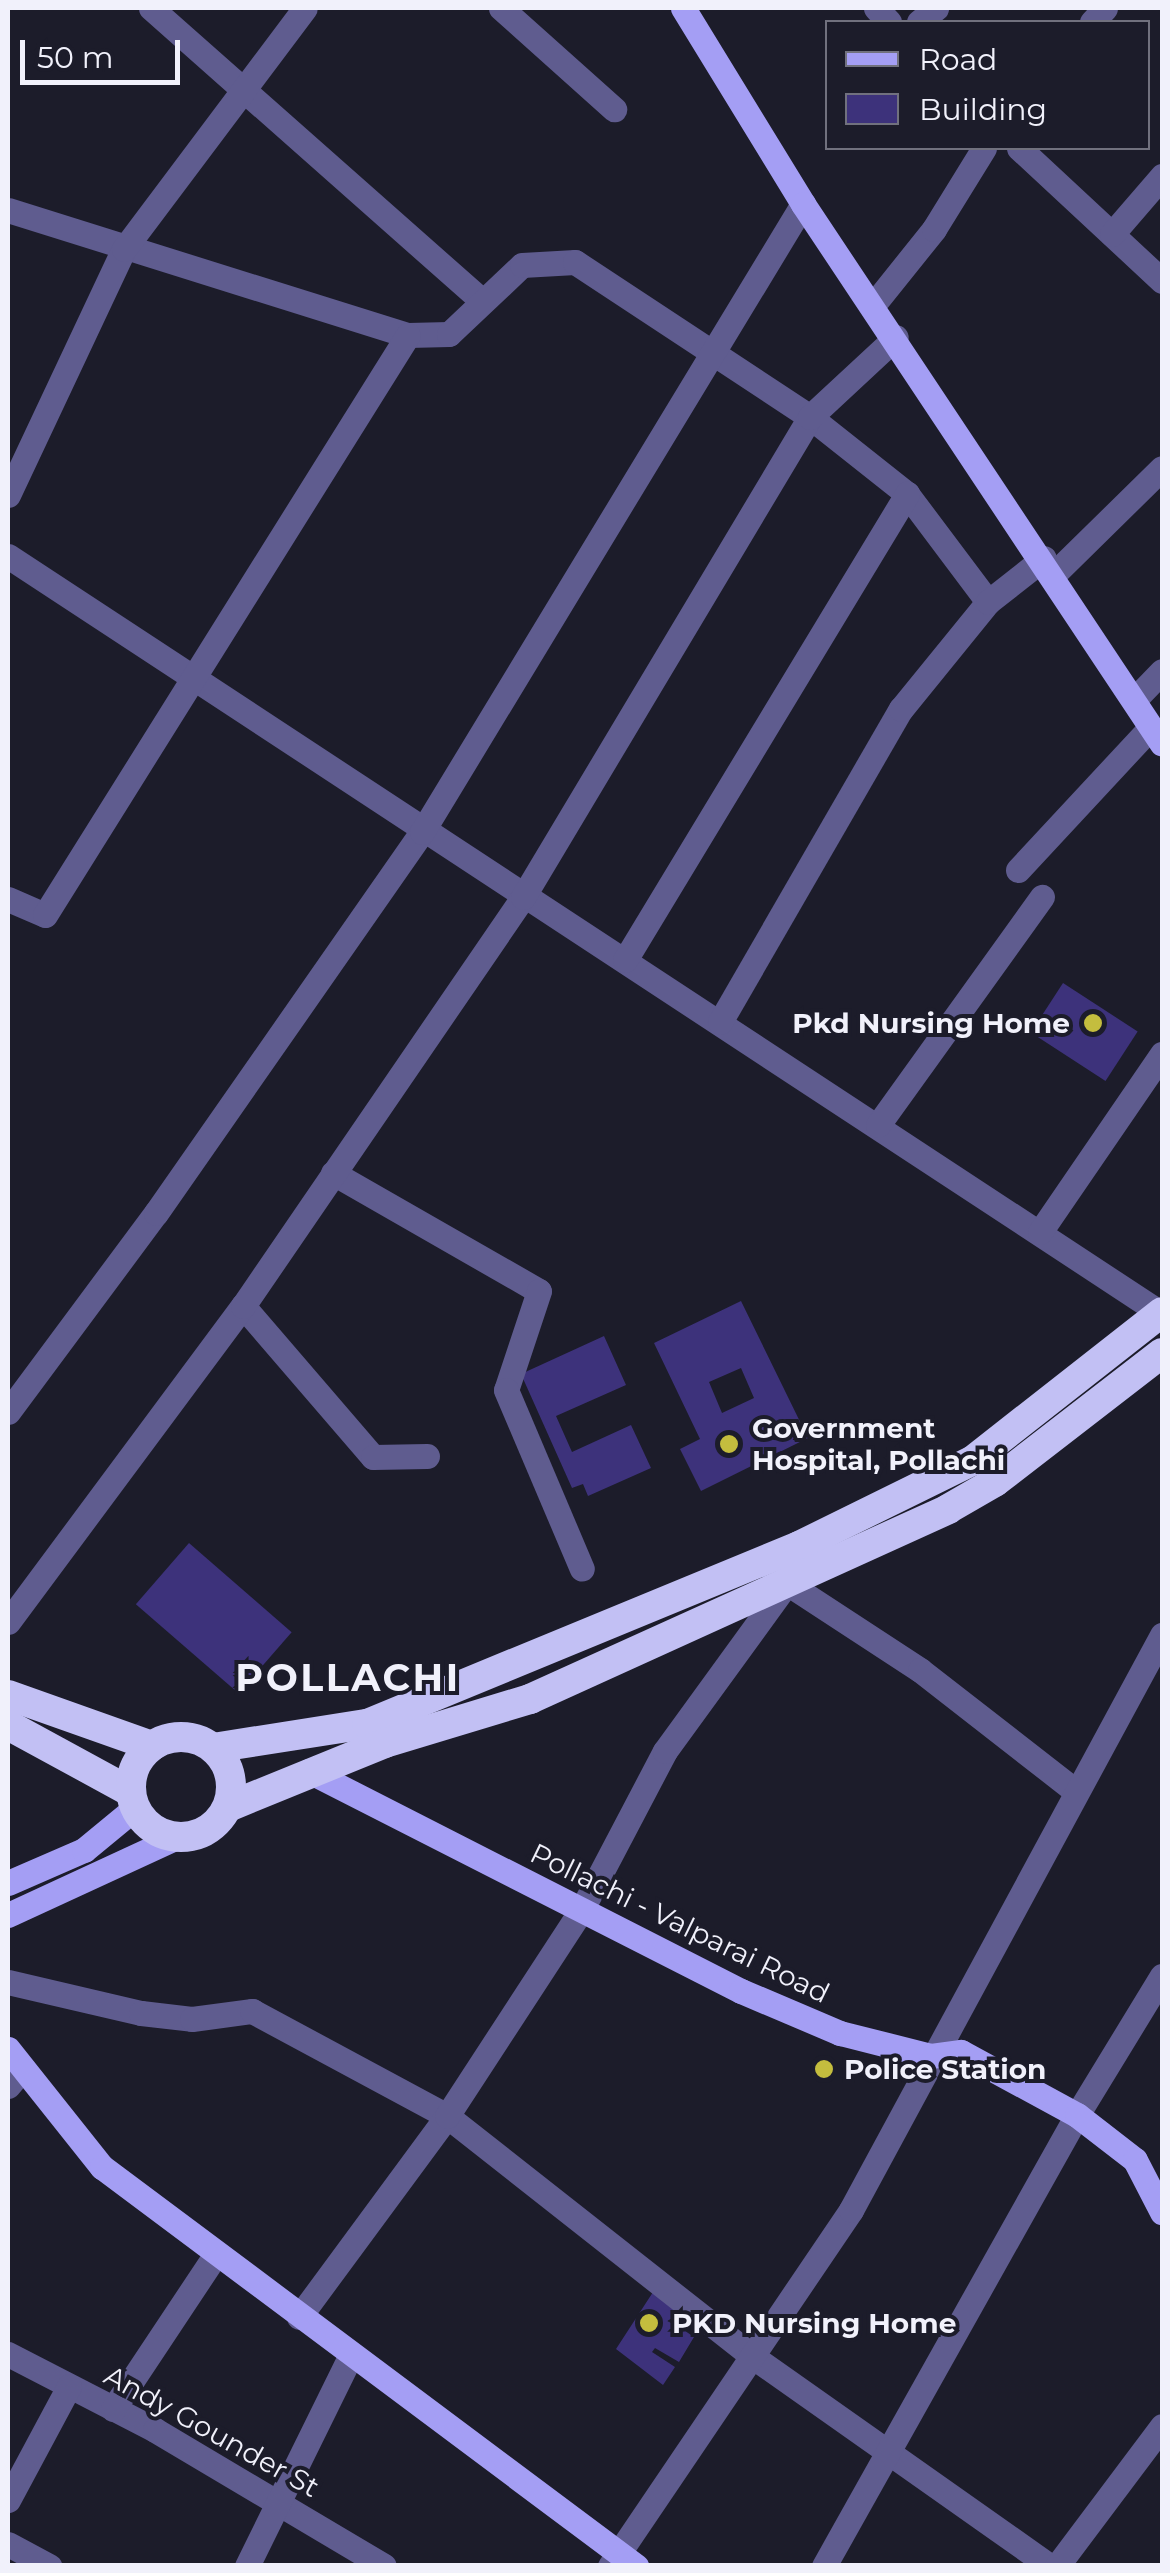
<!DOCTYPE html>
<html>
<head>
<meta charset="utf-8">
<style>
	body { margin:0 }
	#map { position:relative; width:1170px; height:2573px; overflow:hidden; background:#1c1c2a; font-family:Montserrat,sans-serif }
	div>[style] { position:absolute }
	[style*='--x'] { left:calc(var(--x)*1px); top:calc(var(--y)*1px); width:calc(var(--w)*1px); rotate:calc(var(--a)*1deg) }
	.building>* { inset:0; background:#3d327b; transform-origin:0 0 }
	.minor>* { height:25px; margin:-12.5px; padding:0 12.5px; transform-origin:12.5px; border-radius:12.5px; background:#5f5c8f }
	.major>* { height:25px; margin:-12.5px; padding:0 12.5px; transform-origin:12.5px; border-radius:12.5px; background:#a49ef4 }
	.highway>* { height:30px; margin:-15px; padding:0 15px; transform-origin:15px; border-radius:15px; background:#c2c0f4 }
	.highway>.ring { margin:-15px; padding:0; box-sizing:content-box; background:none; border:30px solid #c2c0f4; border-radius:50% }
	.dots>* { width:28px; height:28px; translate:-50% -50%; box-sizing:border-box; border:5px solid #1c1c2a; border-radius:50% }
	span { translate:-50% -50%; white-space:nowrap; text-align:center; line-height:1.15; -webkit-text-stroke:8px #1c1c2a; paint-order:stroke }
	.poi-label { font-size:28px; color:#f1f1fb; font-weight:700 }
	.right { translate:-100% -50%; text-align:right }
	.left { translate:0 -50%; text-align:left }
	.street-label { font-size:28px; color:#f1f1fb }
	.district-label { font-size:38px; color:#f1f1fb; font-weight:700; letter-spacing:2.5px }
	.frame { position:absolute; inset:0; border:10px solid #f1f1fb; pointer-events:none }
	.legend { position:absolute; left:825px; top:20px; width:325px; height:130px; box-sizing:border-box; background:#1c1c2a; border:2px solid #71717e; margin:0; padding:12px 18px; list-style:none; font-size:30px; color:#f1f1fb }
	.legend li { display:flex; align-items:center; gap:20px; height:50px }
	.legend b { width:50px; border:2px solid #71717e }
	.scale { position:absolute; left:20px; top:40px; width:160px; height:45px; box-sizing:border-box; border:5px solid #f1f1fb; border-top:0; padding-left:12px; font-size:30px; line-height:35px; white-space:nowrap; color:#f1f1fb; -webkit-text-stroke:8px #1c1c2a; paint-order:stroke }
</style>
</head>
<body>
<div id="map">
	<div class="building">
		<i style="left:1063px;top:983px;width:89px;height:59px;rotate:33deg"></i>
		<i style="clip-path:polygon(evenodd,741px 1301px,808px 1438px,701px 1491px,680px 1449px,700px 1439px,654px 1343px,741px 1301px,741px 1368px,754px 1398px,722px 1413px,709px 1382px,741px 1368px)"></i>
		<i style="clip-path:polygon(604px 1336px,626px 1385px,556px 1416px,572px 1452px,631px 1425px,651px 1468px,588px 1496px,583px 1484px,572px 1488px,521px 1374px)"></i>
		<i style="left:189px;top:1543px;width:136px;height:81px;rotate:41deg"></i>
		<i style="clip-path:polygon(655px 2289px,683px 2305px,672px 2322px,694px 2337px,679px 2362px,655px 2348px,652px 2352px,675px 2367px,663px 2385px,616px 2349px)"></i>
	</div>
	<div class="minor">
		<i style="--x:151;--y:8;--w:441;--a:41.5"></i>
		<i style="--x:501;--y:8;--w:152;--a:41.8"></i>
		<i style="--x:876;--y:8;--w:19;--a:47"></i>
		<i style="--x:919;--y:22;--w:22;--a:-39"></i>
		<i style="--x:1092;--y:22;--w:19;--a:-47"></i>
		<i style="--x:1019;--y:148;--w:195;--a:42.9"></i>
		<i style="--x:8;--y:210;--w:419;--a:17.4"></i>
		<i style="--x:408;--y:335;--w:41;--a:-1.4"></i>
		<i style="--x:449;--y:334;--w:100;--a:-43.4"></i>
		<i style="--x:522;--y:265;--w:53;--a:-3.2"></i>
		<i style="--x:575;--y:262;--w:282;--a:33.4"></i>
		<i style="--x:810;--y:417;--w:124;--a:38.4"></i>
		<i style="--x:907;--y:494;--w:135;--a:53.1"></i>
		<i style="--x:1112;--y:234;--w:77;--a:-49.2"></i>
		<i style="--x:874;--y:304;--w:96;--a:-51.3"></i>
		<i style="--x:934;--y:229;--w:95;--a:-58.3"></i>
		<i style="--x:8;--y:495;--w:272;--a:-64.8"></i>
		<i style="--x:124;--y:249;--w:301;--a:-53.1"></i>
		<i style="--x:8;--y:556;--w:1381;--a:33.3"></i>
		<i style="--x:1054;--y:574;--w:151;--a:-44.5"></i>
		<i style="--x:1134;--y:700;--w:40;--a:-46"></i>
		<i style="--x:1018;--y:870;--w:195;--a:-47.1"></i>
		<i style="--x:8;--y:899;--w:40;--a:23.4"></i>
		<i style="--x:45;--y:915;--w:684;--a:-57.96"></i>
		<i style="--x:625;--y:960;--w:545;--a:-58.82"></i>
		<i style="--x:720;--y:1022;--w:362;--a:-60"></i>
		<i style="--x:901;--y:709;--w:138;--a:-50.9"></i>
		<i style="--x:988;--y:602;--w:71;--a:-38.2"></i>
		<i style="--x:878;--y:1125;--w:281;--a:-54.3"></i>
		<i style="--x:333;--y:1173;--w:237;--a:29.8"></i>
		<i style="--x:539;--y:1291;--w:104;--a:108.4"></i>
		<i style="--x:506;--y:1390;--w:194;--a:67"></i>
		<i style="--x:1040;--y:1232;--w:216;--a:-55.6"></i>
		<i style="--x:243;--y:1306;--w:199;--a:49.3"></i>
		<i style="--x:373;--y:1457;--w:54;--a:-1.1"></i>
		<i style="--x:8;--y:1412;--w:248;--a:-53.4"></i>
		<i style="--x:156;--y:1213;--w:465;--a:-55.1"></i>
		<i style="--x:422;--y:832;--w:735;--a:-58.76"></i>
		<i style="--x:8;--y:1622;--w:394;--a:-53.4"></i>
		<i style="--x:243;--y:1306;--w:496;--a:-55.6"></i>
		<i style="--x:523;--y:897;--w:559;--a:-59.12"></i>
		<i style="--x:810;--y:417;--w:117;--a:-42.9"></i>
		<i style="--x:8;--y:1982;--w:137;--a:13.1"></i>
		<i style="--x:141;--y:2013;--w:51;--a:6.7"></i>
		<i style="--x:192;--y:2019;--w:61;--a:-7.6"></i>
		<i style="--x:252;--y:2011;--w:221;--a:28.3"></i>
		<i style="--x:447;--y:2116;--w:388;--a:38.2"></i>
		<i style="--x:752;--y:2356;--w:365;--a:35.2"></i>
		<i style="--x:8;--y:2086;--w:23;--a:-50"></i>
		<i style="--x:299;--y:2317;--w:250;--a:-53.6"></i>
		<i style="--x:447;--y:2116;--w:247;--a:-56.9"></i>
		<i style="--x:582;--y:1909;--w:178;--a:-62.3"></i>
		<i style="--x:665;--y:1751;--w:208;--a:-54"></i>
		<i style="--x:787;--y:1583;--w:159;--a:33.2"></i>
		<i style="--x:920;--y:1670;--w:195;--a:37.9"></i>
		<i style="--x:8;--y:2354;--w:165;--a:27.3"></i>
		<i style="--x:155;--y:2430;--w:266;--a:30.7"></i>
		<i style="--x:113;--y:2409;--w:186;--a:-56.4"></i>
		<i style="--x:8;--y:2500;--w:129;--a:-61.8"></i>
		<i style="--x:8;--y:2544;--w:47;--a:28.2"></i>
		<i style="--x:247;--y:2566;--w:235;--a:-63.8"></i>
		<i style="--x:610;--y:2566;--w:430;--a:-55.9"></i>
		<i style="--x:851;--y:2210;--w:654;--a:-61.59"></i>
		<i style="--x:824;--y:2566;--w:517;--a:-60.71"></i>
		<i style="--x:1077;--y:2115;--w:163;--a:-58.6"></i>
		<i style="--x:1057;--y:2566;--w:175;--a:-53.1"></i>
	</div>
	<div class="major">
		<i style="--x:683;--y:8;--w:230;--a:58.5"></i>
		<i style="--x:803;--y:204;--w:648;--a:56.38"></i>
		<i style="--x:309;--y:1771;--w:485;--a:27"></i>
		<i style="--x:741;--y:1991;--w:108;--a:23"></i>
		<i style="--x:840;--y:2033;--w:94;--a:14.2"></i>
		<i style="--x:931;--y:2056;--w:30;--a:-8"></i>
		<i style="--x:961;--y:2052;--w:132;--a:28.5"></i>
		<i style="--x:1077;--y:2115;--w:73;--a:37.8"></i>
		<i style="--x:1135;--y:2160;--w:59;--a:62.6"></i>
		<i style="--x:8;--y:1883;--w:83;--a:-23.5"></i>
		<i style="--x:84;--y:1850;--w:66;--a:-39.5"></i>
		<i style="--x:8;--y:1915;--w:184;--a:-24.8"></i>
		<i style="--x:8;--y:2049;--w:151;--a:51.5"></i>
		<i style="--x:102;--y:2167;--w:667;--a:36.77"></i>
	</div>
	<div class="highway">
		<i style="--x:8;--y:1695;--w:153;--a:19.5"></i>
		<i style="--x:8;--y:1725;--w:140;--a:28.6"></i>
		<i class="ring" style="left:131px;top:1737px;width:70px;height:70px"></i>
		<i style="--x:213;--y:1748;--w:156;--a:-8.9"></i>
		<i style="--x:367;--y:1724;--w:467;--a:-22.4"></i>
		<i style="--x:799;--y:1546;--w:193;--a:-26.2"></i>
		<i style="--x:972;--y:1461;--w:241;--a:-38.1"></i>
		<i style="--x:228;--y:1807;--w:170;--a:-22.2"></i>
		<i style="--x:385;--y:1743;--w:152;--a:-16.9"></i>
		<i style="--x:530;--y:1699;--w:459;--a:-24.4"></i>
		<i style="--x:948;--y:1509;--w:54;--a:-29.9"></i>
		<i style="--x:995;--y:1482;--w:211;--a:-37.7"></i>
	</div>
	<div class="dots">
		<i style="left:1093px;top:1023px;background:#c4bd3e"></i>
		<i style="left:729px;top:1444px;background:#c4bd3e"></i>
		<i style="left:824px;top:2069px;background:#c4bd3e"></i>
		<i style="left:649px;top:2323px;background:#c4bd3e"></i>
	</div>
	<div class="poi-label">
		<span class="right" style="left:1070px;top:1023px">Pkd Nursing Home</span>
		<span class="left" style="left:752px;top:1444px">Government<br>Hospital, Pollachi</span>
		<span class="left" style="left:844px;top:2069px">Police Station</span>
		<span class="left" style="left:672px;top:2323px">PKD Nursing Home</span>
	</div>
	<div class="street-label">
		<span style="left:680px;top:1923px;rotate:26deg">Pollachi - Valparai Road</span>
		<span style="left:212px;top:2431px;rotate:29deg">Andy Gounder St</span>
	</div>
	<div class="district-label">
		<span style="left:348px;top:1678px">POLLACHI</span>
	</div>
	<div class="frame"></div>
	<ul class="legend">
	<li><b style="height:12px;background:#a49ef4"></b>Road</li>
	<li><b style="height:28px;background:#3d327b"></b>Building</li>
	</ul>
	<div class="scale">50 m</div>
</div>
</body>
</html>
